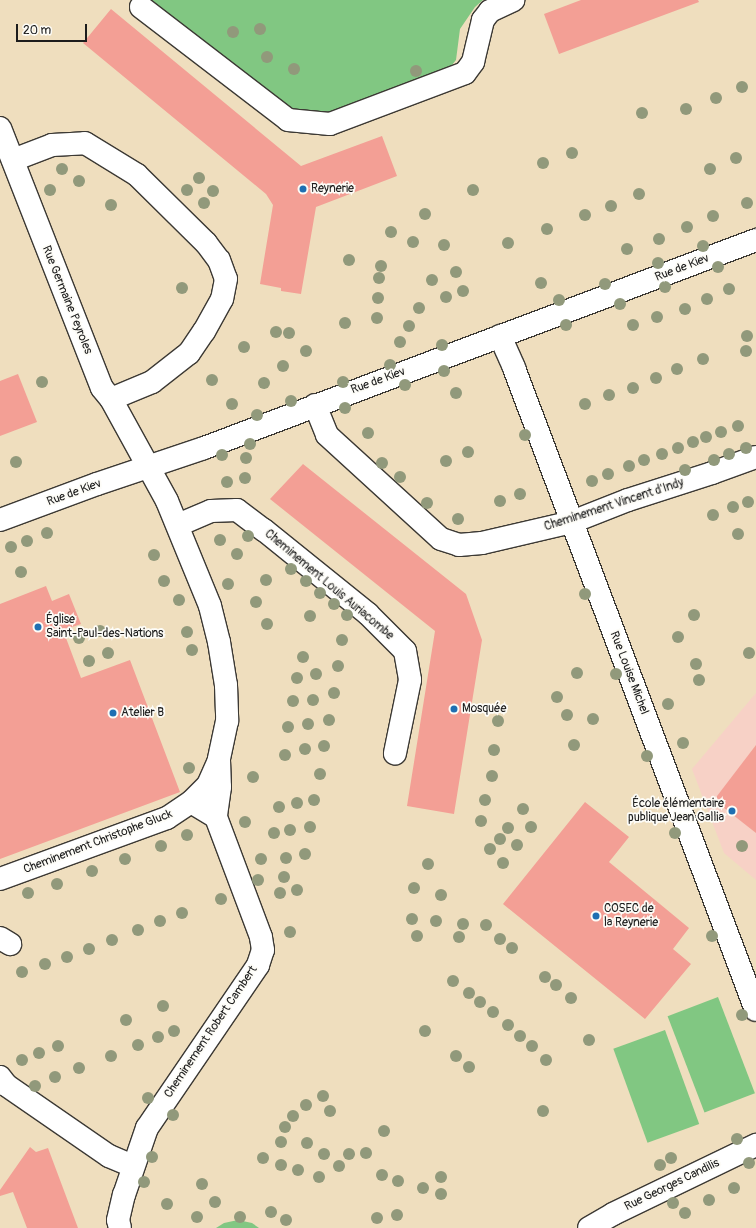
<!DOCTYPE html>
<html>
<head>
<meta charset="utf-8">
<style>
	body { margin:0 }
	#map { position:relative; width:756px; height:1228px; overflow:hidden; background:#efdebe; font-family:Pangolin,sans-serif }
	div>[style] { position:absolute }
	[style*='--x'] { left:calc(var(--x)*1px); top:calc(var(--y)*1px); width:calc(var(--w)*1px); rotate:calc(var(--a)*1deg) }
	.built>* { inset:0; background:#f7d1c6 }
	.green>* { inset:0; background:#81c782; transform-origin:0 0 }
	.building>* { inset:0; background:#f39f95 }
	.roads { filter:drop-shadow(1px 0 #3c3934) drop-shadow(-1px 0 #3c3934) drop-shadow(0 1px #3c3934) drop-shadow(0 -1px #3c3934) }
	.minor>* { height:22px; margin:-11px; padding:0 11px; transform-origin:11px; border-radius:11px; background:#fff }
	.trees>* { width:12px; height:12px; margin:-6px; border-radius:50%; background:#91997b }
	.dots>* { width:11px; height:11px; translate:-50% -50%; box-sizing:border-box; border:2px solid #fdfcf7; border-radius:50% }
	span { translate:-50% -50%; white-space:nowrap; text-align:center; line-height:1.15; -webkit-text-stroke:3.5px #fdfcf7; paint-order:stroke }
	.poi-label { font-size:12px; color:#1c1c1c }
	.left { translate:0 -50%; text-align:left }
	.right { translate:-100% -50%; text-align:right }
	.street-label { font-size:12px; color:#1c1c1c }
	.scale { position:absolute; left:16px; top:24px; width:71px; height:18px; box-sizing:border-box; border:2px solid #1c1c1c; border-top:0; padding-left:5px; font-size:12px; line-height:14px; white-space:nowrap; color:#1c1c1c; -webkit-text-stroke:3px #fdfcf7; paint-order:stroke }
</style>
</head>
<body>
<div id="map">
	<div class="built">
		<i style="clip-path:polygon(756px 693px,756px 880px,724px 853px,692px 769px)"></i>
	</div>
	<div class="green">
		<i style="clip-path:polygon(145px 0,483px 0,475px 7px,460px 29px,456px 60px,444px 75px,328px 117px,288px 112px)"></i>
		<i style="left:718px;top:997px;width:103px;height:54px;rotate:69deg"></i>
		<i style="left:665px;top:1030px;width:100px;height:55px;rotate:70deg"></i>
		<i style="clip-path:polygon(238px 1220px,252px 1223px,259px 1228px,216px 1228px,224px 1223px)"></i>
	</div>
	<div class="building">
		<i style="clip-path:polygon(581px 0,698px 0,699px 2px,559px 54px,544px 14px)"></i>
		<i style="clip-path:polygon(111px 9px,301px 166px,382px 136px,397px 176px,316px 207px,301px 294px,281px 291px,281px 288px,260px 284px,273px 205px,266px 194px,83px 43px)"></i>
		<i style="clip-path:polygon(18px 374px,37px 422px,0 436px,0 381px)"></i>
		<i style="clip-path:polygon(303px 464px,466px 594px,482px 640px,454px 814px,407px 806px,435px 631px,270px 499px)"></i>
		<i style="clip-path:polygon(46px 586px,52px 601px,69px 594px,81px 624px,63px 630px,81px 678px,130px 660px,180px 792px,0 859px,0 604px)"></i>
		<i style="clip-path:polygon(756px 745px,756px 833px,714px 800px)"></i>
		<i style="clip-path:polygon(585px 802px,629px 837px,609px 862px,689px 928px,673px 949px,691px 964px,645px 1019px,503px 904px)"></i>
		<i style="clip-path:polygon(30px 1147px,36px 1152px,48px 1148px,78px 1228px,27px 1228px,13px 1192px,0 1196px,0 1190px)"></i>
	</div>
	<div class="roads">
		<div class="minor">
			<i style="--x:141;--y:7;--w:185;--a:37.5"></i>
			<i style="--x:288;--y:120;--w:42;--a:5.4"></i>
			<i style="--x:330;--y:124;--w:144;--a:-20.7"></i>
			<i style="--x:465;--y:73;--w:14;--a:-54"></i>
			<i style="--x:473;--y:62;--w:43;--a:-76.6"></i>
			<i style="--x:483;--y:20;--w:11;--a:-52"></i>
			<i style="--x:490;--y:11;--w:26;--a:-25"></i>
			<i style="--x:0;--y:128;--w:279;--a:68.6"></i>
			<i style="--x:102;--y:388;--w:14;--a:51"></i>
			<i style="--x:111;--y:399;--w:116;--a:61.2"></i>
			<i style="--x:167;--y:501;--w:113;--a:67.7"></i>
			<i style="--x:210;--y:606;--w:37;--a:76"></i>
			<i style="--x:219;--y:642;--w:44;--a:80.8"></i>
			<i style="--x:226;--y:685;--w:36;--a:88"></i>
			<i style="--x:227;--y:721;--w:40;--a:102"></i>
			<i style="--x:219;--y:760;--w:27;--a:88"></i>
			<i style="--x:220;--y:787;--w:30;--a:98"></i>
			<i style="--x:13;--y:160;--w:42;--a:-21"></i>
			<i style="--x:52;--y:145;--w:33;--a:-3"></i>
			<i style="--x:85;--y:143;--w:61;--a:31.6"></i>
			<i style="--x:137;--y:175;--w:97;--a:44.6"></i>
			<i style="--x:206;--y:243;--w:21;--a:53"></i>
			<i style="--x:219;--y:260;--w:20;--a:70"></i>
			<i style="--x:226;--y:279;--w:20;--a:101"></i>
			<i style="--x:222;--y:299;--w:37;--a:119"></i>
			<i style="--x:204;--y:331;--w:27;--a:124"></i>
			<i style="--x:189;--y:353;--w:47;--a:141.9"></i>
			<i style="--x:152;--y:382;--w:44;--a:157.5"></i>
			<i style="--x:500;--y:336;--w:35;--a:66"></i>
			<i style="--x:514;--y:368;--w:686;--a:69.35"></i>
			<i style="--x:315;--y:405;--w:32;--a:68"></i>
			<i style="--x:327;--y:435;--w:154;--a:42.4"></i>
			<i style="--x:441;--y:539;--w:19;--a:18"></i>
			<i style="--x:459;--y:545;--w:23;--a:-5"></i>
			<i style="--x:482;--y:543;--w:92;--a:-13.1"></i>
			<i style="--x:572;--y:522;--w:60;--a:-21.4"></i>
			<i style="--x:628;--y:500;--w:88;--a:-17.8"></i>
			<i style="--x:712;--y:473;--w:47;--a:-20"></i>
			<i style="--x:0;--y:520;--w:103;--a:-20.4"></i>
			<i style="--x:97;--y:484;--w:113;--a:-18.6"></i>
			<i style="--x:204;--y:448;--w:590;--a:-20.65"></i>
			<i style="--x:178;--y:525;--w:36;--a:-23"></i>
			<i style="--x:211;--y:511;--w:26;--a:-2"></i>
			<i style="--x:237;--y:510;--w:34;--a:37"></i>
			<i style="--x:264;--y:530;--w:134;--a:38.9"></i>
			<i style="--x:368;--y:614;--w:52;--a:45"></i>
			<i style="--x:405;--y:651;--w:29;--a:80"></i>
			<i style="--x:410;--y:680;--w:75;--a:101.6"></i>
			<i style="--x:0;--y:879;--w:178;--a:-20.1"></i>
			<i style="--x:167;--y:818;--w:29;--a:-34"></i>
			<i style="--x:191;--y:802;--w:24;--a:-45"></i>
			<i style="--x:208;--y:785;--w:24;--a:-66"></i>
			<i style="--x:0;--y:938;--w:12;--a:31"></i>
			<i style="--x:0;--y:1077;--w:10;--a:53"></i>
			<i style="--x:6;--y:1085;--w:125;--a:34.6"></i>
			<i style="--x:109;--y:1156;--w:26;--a:23"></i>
			<i style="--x:120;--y:1228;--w:8;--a:-104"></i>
			<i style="--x:118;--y:1220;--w:26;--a:-77"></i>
			<i style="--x:124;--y:1195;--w:71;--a:-71.1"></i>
			<i style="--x:147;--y:1128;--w:197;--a:-55.7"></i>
			<i style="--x:258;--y:965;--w:16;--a:-72"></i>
			<i style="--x:263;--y:950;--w:13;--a:-99"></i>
			<i style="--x:261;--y:937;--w:128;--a:-110.6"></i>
			<i style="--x:216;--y:817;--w:29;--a:-149"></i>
			<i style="--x:589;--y:1228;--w:28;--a:-30"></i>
			<i style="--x:613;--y:1214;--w:159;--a:-25.8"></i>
		</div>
	</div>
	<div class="trees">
		<i style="left:260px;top:29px"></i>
		<i style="left:233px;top:32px"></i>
		<i style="left:267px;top:57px"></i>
		<i style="left:294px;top:69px"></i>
		<i style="left:416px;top:71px"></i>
		<i style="left:742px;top:87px"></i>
		<i style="left:716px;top:98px"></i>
		<i style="left:686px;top:109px"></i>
		<i style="left:642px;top:113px"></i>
		<i style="left:572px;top:153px"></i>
		<i style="left:736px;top:158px"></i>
		<i style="left:543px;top:163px"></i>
		<i style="left:62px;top:169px"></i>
		<i style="left:710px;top:169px"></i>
		<i style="left:199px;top:178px"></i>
		<i style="left:79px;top:181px"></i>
		<i style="left:50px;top:190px"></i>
		<i style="left:187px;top:190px"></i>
		<i style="left:473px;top:190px"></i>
		<i style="left:213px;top:191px"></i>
		<i style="left:639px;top:194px"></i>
		<i style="left:204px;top:203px"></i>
		<i style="left:747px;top:203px"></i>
		<i style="left:111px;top:205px"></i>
		<i style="left:611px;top:206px"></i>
		<i style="left:425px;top:214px"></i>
		<i style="left:585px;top:215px"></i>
		<i style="left:713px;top:216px"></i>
		<i style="left:687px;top:227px"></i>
		<i style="left:547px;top:229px"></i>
		<i style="left:391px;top:232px"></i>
		<i style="left:659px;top:239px"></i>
		<i style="left:413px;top:242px"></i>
		<i style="left:508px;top:243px"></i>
		<i style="left:444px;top:245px"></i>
		<i style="left:703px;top:246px"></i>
		<i style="left:627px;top:249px"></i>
		<i style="left:349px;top:260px"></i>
		<i style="left:658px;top:263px"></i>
		<i style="left:381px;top:266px"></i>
		<i style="left:718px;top:267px"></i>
		<i style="left:456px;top:272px"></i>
		<i style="left:379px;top:278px"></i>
		<i style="left:432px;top:280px"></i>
		<i style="left:541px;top:283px"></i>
		<i style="left:605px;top:284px"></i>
		<i style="left:665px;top:287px"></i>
		<i style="left:182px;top:288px"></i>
		<i style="left:729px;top:289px"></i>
		<i style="left:463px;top:291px"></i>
		<i style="left:446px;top:297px"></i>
		<i style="left:378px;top:298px"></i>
		<i style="left:707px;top:299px"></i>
		<i style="left:559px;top:300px"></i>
		<i style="left:620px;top:304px"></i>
		<i style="left:419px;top:308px"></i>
		<i style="left:685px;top:309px"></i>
		<i style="left:657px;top:317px"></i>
		<i style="left:377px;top:318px"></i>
		<i style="left:345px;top:323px"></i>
		<i style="left:566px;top:325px"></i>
		<i style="left:633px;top:325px"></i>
		<i style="left:409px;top:326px"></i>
		<i style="left:276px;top:332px"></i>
		<i style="left:289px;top:333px"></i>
		<i style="left:747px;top:336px"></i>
		<i style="left:400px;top:342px"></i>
		<i style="left:442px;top:345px"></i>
		<i style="left:244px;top:347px"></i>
		<i style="left:306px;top:351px"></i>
		<i style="left:746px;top:351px"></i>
		<i style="left:703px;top:359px"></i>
		<i style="left:390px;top:365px"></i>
		<i style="left:283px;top:366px"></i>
		<i style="left:677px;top:369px"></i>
		<i style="left:444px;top:371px"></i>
		<i style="left:656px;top:378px"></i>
		<i style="left:212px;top:380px"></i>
		<i style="left:42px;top:382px"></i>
		<i style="left:343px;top:382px"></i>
		<i style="left:264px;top:383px"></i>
		<i style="left:405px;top:385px"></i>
		<i style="left:633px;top:388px"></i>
		<i style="left:456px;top:393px"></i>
		<i style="left:609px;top:395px"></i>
		<i style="left:291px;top:401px"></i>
		<i style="left:232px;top:404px"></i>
		<i style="left:585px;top:404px"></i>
		<i style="left:345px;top:408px"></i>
		<i style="left:257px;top:415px"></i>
		<i style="left:738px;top:426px"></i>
		<i style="left:721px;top:432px"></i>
		<i style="left:368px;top:433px"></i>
		<i style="left:525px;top:435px"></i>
		<i style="left:706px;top:437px"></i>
		<i style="left:693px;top:442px"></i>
		<i style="left:250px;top:444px"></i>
		<i style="left:678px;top:448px"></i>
		<i style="left:746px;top:448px"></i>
		<i style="left:468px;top:452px"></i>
		<i style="left:662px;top:454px"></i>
		<i style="left:729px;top:454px"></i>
		<i style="left:222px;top:455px"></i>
		<i style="left:246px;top:458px"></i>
		<i style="left:644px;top:460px"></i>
		<i style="left:714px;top:460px"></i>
		<i style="left:446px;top:461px"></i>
		<i style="left:16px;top:462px"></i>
		<i style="left:382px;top:463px"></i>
		<i style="left:629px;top:466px"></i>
		<i style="left:685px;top:470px"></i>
		<i style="left:608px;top:474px"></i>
		<i style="left:400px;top:477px"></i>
		<i style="left:245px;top:478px"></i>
		<i style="left:592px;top:481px"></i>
		<i style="left:227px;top:482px"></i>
		<i style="left:520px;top:494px"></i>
		<i style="left:500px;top:501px"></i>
		<i style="left:748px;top:502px"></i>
		<i style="left:427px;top:503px"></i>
		<i style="left:733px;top:507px"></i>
		<i style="left:713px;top:515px"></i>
		<i style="left:458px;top:519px"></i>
		<i style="left:47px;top:533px"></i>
		<i style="left:738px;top:534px"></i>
		<i style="left:248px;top:536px"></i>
		<i style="left:220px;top:540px"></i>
		<i style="left:27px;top:541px"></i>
		<i style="left:11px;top:547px"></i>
		<i style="left:237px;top:554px"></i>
		<i style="left:154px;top:555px"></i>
		<i style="left:291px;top:569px"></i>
		<i style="left:21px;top:572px"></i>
		<i style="left:266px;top:580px"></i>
		<i style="left:164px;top:581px"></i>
		<i style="left:306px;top:581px"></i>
		<i style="left:228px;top:584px"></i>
		<i style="left:320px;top:593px"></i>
		<i style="left:585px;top:594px"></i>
		<i style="left:179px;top:600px"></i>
		<i style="left:256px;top:602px"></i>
		<i style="left:334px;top:604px"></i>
		<i style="left:347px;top:615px"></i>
		<i style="left:694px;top:615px"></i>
		<i style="left:310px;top:616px"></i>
		<i style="left:267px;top:624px"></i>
		<i style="left:100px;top:631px"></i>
		<i style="left:187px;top:632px"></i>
		<i style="left:678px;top:637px"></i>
		<i style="left:79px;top:638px"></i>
		<i style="left:342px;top:640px"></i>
		<i style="left:192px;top:650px"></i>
		<i style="left:108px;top:653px"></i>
		<i style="left:749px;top:653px"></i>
		<i style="left:303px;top:657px"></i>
		<i style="left:89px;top:661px"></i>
		<i style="left:696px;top:664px"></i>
		<i style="left:338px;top:666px"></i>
		<i style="left:577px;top:673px"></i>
		<i style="left:316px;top:674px"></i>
		<i style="left:616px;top:674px"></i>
		<i style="left:297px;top:678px"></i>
		<i style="left:699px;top:680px"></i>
		<i style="left:334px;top:693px"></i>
		<i style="left:557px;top:697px"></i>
		<i style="left:313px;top:700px"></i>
		<i style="left:293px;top:701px"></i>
		<i style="left:668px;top:704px"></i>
		<i style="left:567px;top:715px"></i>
		<i style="left:593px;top:719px"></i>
		<i style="left:329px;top:720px"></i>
		<i style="left:498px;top:721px"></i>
		<i style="left:308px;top:724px"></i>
		<i style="left:288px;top:727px"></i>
		<i style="left:683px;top:743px"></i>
		<i style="left:574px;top:745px"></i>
		<i style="left:324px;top:746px"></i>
		<i style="left:305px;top:749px"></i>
		<i style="left:494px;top:750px"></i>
		<i style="left:285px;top:755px"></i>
		<i style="left:647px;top:756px"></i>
		<i style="left:189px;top:768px"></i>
		<i style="left:320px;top:774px"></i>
		<i style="left:492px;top:776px"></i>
		<i style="left:253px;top:777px"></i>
		<i style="left:314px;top:800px"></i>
		<i style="left:485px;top:800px"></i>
		<i style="left:297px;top:803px"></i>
		<i style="left:279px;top:807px"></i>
		<i style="left:523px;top:809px"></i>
		<i style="left:481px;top:821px"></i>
		<i style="left:245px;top:822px"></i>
		<i style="left:310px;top:827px"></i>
		<i style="left:531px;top:827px"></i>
		<i style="left:508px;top:828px"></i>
		<i style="left:290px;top:830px"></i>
		<i style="left:274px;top:833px"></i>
		<i style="left:675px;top:833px"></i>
		<i style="left:187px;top:835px"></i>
		<i style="left:500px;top:839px"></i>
		<i style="left:517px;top:845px"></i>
		<i style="left:161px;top:846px"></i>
		<i style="left:742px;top:846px"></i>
		<i style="left:490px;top:849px"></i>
		<i style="left:305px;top:854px"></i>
		<i style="left:286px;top:858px"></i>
		<i style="left:125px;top:859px"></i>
		<i style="left:261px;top:859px"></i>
		<i style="left:503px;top:863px"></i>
		<i style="left:428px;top:864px"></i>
		<i style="left:92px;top:871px"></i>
		<i style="left:284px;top:877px"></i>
		<i style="left:258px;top:880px"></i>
		<i style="left:57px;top:884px"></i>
		<i style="left:414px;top:888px"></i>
		<i style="left:297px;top:890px"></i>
		<i style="left:28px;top:893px"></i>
		<i style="left:280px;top:893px"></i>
		<i style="left:441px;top:895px"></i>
		<i style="left:221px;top:899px"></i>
		<i style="left:182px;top:913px"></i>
		<i style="left:412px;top:919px"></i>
		<i style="left:160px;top:921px"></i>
		<i style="left:436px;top:921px"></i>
		<i style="left:463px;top:924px"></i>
		<i style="left:486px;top:925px"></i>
		<i style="left:138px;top:930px"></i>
		<i style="left:290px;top:932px"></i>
		<i style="left:417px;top:936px"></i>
		<i style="left:712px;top:936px"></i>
		<i style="left:459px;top:937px"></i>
		<i style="left:500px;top:939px"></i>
		<i style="left:112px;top:940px"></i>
		<i style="left:512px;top:948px"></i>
		<i style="left:89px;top:949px"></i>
		<i style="left:67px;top:957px"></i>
		<i style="left:45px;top:964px"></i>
		<i style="left:22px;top:972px"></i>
		<i style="left:545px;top:977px"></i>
		<i style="left:453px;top:981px"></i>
		<i style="left:556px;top:985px"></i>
		<i style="left:469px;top:993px"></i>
		<i style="left:571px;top:998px"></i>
		<i style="left:480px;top:1002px"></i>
		<i style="left:163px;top:1006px"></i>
		<i style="left:493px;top:1012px"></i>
		<i style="left:742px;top:1015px"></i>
		<i style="left:126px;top:1020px"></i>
		<i style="left:508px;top:1025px"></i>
		<i style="left:174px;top:1031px"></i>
		<i style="left:425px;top:1031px"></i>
		<i style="left:520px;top:1036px"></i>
		<i style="left:158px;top:1037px"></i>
		<i style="left:589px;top:1040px"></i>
		<i style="left:138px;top:1045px"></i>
		<i style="left:58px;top:1046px"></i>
		<i style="left:532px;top:1046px"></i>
		<i style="left:39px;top:1053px"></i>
		<i style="left:111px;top:1056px"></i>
		<i style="left:456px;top:1056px"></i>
		<i style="left:22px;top:1060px"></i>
		<i style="left:546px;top:1060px"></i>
		<i style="left:469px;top:1067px"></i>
		<i style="left:79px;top:1068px"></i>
		<i style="left:55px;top:1077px"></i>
		<i style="left:35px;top:1086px"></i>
		<i style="left:323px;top:1096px"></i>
		<i style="left:148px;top:1098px"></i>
		<i style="left:306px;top:1105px"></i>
		<i style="left:330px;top:1111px"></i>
		<i style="left:543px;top:1111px"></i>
		<i style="left:173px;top:1115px"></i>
		<i style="left:293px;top:1116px"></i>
		<i style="left:285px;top:1127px"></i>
		<i style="left:384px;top:1131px"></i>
		<i style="left:737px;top:1139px"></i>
		<i style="left:281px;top:1142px"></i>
		<i style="left:307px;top:1143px"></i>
		<i style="left:366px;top:1153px"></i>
		<i style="left:324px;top:1154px"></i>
		<i style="left:349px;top:1154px"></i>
		<i style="left:152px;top:1157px"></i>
		<i style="left:263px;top:1158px"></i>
		<i style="left:671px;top:1158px"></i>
		<i style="left:749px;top:1163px"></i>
		<i style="left:281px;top:1165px"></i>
		<i style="left:660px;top:1165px"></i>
		<i style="left:339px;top:1166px"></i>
		<i style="left:298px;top:1170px"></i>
		<i style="left:382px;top:1175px"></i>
		<i style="left:319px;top:1177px"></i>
		<i style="left:441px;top:1177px"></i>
		<i style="left:398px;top:1181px"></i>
		<i style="left:144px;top:1182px"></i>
		<i style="left:202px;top:1184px"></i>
		<i style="left:423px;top:1188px"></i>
		<i style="left:734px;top:1188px"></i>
		<i style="left:441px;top:1194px"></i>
		<i style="left:709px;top:1200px"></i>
		<i style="left:215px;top:1202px"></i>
		<i style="left:673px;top:1203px"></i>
		<i style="left:167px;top:1204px"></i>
		<i style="left:271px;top:1212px"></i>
		<i style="left:685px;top:1213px"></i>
		<i style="left:397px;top:1215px"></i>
		<i style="left:197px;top:1217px"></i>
		<i style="left:240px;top:1217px"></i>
		<i style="left:377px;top:1218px"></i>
		<i style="left:286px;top:1220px"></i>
	</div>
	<div class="dots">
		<i style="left:303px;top:189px;background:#1f6fb2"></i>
		<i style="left:38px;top:627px;background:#1f6fb2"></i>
		<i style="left:454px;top:709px;background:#1f6fb2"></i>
		<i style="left:113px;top:713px;background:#1f6fb2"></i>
		<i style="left:732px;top:811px;background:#1f6fb2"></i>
		<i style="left:596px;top:916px;background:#1f6fb2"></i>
	</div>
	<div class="poi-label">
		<span class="left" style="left:311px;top:189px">Reynerie</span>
		<span class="left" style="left:46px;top:627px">Église<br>Saint-Paul-des-Nations</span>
		<span class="left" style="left:462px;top:709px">Mosquée</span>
		<span class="left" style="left:121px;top:713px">Atelier B</span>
		<span class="right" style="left:724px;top:811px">École élémentaire<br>publique Jean Gallia</span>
		<span class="left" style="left:604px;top:916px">COSEC de<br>la Reynerie</span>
	</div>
	<div class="street-label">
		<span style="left:682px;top:268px;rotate:-21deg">Rue de Kiev</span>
		<span style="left:67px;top:300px;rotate:68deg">Rue Germaine Peyroles</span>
		<span style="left:378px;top:381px;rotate:-20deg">Rue de Kiev</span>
		<span style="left:74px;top:493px;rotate:-20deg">Rue de Kiev</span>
		<span style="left:614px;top:505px;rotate:-18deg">Cheminement Vincent d'Indy</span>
		<span style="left:329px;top:585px;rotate:40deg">Cheminement Louis Auriacombe</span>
		<span style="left:629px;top:673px;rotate:69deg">Rue Louise Michel</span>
		<span style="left:98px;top:842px;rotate:-21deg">Cheminement Christophe Gluck</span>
		<span style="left:211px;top:1032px;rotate:-56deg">Cheminement Robert Cambert</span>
		<span style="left:672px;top:1185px;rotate:-26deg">Rue Georges Candilis</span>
	</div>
	<div class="scale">20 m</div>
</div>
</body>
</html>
